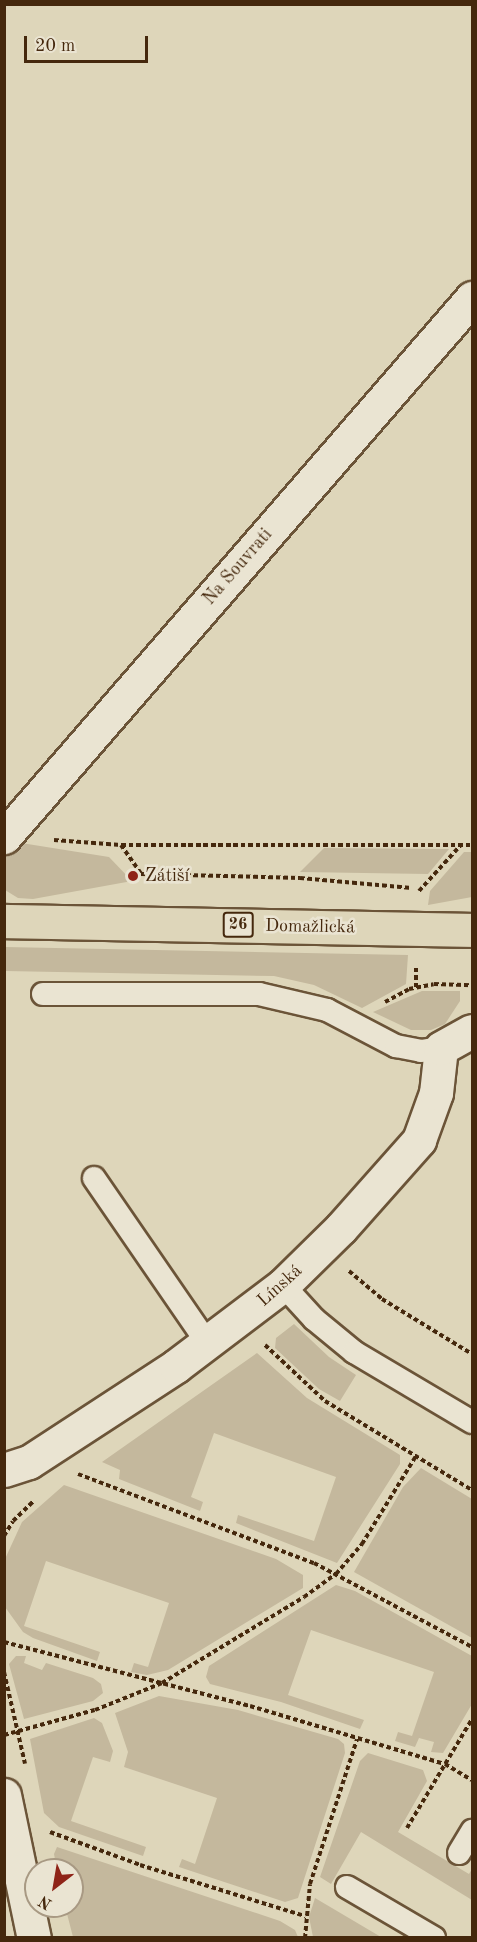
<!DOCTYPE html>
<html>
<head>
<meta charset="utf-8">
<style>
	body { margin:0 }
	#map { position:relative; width:477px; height:1942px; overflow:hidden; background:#ded6ba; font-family:"Old Standard TT",serif }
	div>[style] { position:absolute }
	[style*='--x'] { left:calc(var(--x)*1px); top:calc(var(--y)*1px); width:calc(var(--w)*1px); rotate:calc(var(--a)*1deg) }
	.green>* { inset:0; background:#c4b89d }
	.path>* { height:4px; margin-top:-2px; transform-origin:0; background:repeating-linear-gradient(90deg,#45280d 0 4.5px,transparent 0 7.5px) }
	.roads { filter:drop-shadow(2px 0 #6b5438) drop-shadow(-2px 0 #6b5438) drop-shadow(0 2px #6b5438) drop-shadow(0 -2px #6b5438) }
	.service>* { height:22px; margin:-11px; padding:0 11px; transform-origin:11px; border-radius:11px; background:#eae4d2 }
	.minor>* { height:33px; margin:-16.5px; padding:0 16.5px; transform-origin:16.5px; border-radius:16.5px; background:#eae4d2 }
	.primary>* { height:33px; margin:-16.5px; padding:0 16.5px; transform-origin:16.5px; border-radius:16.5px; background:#ded6ba }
	.dots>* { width:16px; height:16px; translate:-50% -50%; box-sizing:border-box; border:3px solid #eae4d2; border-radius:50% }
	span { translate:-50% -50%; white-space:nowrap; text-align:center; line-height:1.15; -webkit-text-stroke:5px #eae4d2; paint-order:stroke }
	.shield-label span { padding:2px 4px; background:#eae4d2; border:2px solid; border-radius:4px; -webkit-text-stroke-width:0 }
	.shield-label { font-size:16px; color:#45280d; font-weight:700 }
	.street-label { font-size:18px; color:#45280d }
	.poi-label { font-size:18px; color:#45280d }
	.left { translate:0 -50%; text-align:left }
	.frame { position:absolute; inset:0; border:6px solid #45280d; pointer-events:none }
	.north { position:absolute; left:24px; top:1858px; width:60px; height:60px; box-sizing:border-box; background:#eae4d2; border:2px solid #a89983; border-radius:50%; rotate:211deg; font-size:16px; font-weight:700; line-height:24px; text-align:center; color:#45280d }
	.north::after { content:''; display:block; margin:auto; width:21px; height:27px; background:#8f2418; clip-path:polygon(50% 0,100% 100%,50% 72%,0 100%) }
	.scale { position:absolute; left:24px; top:36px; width:124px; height:27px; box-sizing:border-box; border:3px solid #45280d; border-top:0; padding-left:8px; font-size:18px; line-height:21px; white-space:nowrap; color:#45280d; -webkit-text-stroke:4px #eae4d2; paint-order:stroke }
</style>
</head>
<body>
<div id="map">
	<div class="green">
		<i style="clip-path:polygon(15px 842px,109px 857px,132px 881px,33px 899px,18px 898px,5px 890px,5px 854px)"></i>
		<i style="clip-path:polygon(324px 848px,449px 849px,428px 874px,300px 872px)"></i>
		<i style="clip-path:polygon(464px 852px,472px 852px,472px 897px,428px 905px,430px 891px)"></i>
		<i style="clip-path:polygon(5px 947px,408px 955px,406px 984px,362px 1008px,314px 985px,274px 976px,5px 971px)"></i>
		<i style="clip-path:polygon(422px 991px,460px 991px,460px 1001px,445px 1024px,431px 1030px,411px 1030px,373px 1012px)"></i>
		<i style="clip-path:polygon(294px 1324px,329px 1357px,356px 1375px,340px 1401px,319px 1389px,275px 1348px,276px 1338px)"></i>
		<i style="clip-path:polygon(257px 1353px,307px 1398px,400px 1455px,400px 1464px,337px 1563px,236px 1523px,238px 1515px,314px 1541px,336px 1477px,214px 1433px,191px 1497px,203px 1502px,200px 1511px,119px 1479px,120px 1470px,102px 1462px)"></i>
		<i style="clip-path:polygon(421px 1468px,472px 1499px,472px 1638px,354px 1572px,403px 1487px)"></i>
		<i style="clip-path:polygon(64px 1485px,276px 1559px,303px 1575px,303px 1588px,168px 1670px,147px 1675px,131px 1672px,134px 1663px,148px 1667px,169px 1603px,46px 1561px,24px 1626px,100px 1652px,97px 1661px,33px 1638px,23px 1632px,5px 1607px,5px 1559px,22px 1522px)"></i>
		<i style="clip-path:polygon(336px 1585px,355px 1591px,472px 1656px,472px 1704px,443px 1753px,431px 1752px,434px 1742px,419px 1738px,415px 1747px,395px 1741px,398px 1732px,412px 1736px,434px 1672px,311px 1630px,288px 1695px,364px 1720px,360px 1729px,281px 1702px,210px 1684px,206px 1677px,209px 1666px)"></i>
		<i style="clip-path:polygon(16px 1656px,26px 1656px,24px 1663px,42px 1670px,46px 1663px,93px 1678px,101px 1684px,103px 1693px,93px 1701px,24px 1719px,9px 1664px)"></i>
		<i style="clip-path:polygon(159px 1696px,238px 1710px,338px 1739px,344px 1744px,345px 1753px,298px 1898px,285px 1902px,179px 1867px,182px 1859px,195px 1864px,217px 1798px,124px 1767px,128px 1752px,115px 1713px)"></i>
		<i style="clip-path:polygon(94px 1718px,102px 1723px,113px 1751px,110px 1762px,93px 1757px,71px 1821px,146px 1847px,143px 1856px,59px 1827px,44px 1813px,30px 1739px)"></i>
		<i style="clip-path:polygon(368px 1753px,423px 1770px,427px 1781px,398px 1832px,469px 1874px,472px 1869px,472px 1900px,361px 1832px,331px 1884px,320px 1877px,360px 1761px)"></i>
		<i style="clip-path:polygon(57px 1847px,280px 1921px,295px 1930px,298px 1937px,73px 1937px,65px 1906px,72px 1906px,72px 1870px,57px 1870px,54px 1854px)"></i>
		<i style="clip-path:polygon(315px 1898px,381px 1937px,313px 1937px,309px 1917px)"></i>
	</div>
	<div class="path">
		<i style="--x:54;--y:840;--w:67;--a:4.3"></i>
		<i style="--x:121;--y:845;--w:351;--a:0"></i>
		<i style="--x:121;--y:845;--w:35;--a:55"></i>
		<i style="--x:141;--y:874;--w:159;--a:1.4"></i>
		<i style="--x:300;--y:878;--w:112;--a:5.1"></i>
		<i style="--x:419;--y:891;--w:61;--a:-47.7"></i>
		<i style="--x:416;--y:987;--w:20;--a:-90"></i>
		<i style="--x:385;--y:1002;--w:27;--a:-28"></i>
		<i style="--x:409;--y:989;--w:25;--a:-11"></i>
		<i style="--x:434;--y:984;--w:38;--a:2"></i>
		<i style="--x:349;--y:1271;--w:43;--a:40.3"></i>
		<i style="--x:382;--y:1299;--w:105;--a:31.4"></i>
		<i style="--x:265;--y:1345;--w:82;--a:43"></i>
		<i style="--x:325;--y:1401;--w:172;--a:31.2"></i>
		<i style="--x:78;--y:1474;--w:252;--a:20.7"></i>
		<i style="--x:314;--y:1563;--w:179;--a:28"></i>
		<i style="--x:4;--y:1536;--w:17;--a:-59"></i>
		<i style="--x:13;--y:1521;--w:28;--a:-44"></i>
		<i style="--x:4;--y:1642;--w:254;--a:14.6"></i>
		<i style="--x:250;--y:1706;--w:203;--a:16.6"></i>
		<i style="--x:445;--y:1764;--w:31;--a:31"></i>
		<i style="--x:4;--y:1672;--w:94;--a:77.1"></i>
		<i style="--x:4;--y:1735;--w:94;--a:-15.4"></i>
		<i style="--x:95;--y:1710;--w:72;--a:-21.9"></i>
		<i style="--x:162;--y:1683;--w:166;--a:-31.2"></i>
		<i style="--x:304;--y:1597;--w:39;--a:-36"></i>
		<i style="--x:336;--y:1574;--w:40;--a:-49"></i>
		<i style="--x:362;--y:1544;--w:103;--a:-58.5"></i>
		<i style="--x:407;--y:1828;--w:127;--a:-59.2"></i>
		<i style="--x:50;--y:1832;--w:96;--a:20.1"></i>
		<i style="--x:140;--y:1865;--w:173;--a:17.2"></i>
		<i style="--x:305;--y:1938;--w:54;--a:-84.7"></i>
		<i style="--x:310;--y:1884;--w:152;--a:-72"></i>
	</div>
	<div class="roads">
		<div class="service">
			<i style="--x:43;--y:994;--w:216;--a:0"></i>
			<i style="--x:259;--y:994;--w:70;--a:13.2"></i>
			<i style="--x:327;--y:1010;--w:78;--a:27.6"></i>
			<i style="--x:396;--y:1046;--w:25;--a:11"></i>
			<i style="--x:421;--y:1051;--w:20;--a:-9"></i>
			<i style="--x:94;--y:1178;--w:201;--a:55.5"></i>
			<i style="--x:283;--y:1285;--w:46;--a:47.6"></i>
			<i style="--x:314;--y:1319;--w:52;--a:39.5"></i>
			<i style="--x:354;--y:1352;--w:137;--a:30.7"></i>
			<i style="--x:459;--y:1853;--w:26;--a:-59"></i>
			<i style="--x:347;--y:1887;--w:101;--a:30.4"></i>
		</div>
		<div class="minor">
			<i style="--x:4;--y:837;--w:714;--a:-49.03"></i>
			<i style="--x:4;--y:1470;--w:26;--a:-18"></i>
			<i style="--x:29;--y:1462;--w:176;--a:-33.1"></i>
			<i style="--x:176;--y:1366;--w:134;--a:-37.1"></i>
			<i style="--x:283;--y:1285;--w:81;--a:-44.5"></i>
			<i style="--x:341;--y:1228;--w:118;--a:-48.4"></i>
			<i style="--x:419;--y:1140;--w:50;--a:-70.1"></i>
			<i style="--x:436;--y:1093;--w:45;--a:-83.7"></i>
			<i style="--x:441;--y:1048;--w:35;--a:-29"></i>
			<i style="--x:4;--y:1795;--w:146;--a:78.2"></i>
		</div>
		<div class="primary">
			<i style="--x:4;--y:921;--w:468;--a:1.1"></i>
		</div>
	</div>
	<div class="dots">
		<i style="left:133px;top:876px;background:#8f2418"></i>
	</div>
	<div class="shield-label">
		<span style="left:238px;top:925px">26</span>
	</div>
	<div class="street-label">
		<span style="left:238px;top:567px;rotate:-49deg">Na Souvrati</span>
		<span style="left:310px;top:927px;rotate:1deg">Domažlická</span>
		<span style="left:280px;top:1286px;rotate:-42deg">Línská</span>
	</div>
	<div class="poi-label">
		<span class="left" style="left:145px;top:876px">Zátiší</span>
	</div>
	<div class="frame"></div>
	<div class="north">N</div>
	<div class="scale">20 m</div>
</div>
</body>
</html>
